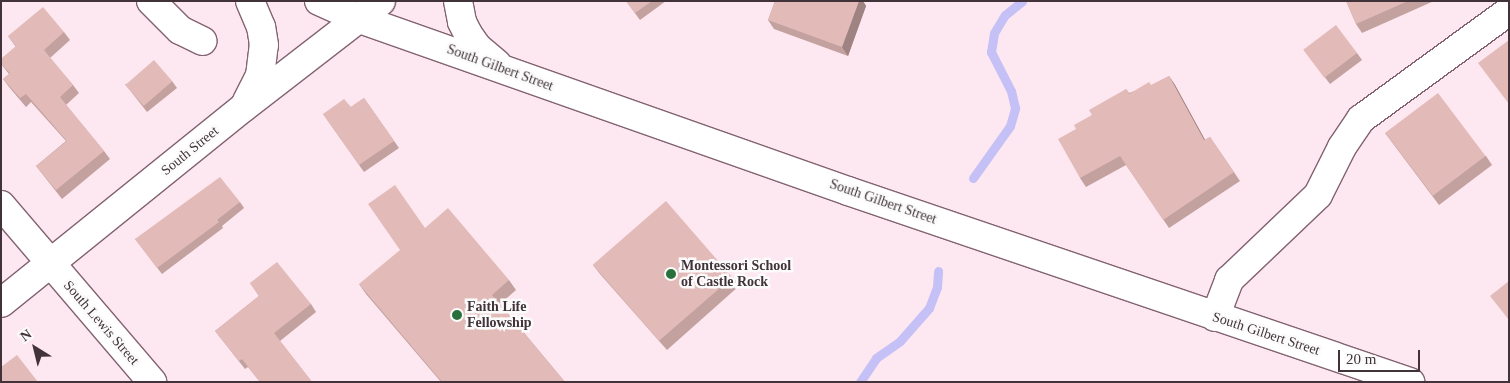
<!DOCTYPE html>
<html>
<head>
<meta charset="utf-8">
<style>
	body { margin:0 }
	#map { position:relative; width:1510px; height:383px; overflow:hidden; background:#fde7f0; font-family:"Times New Roman",serif }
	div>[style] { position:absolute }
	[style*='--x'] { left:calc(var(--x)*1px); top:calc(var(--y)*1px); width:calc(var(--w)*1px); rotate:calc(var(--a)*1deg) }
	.stream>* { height:9px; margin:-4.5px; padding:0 4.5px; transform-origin:4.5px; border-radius:4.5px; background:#c5c1f7 }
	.roads { filter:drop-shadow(1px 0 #836371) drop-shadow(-1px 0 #836371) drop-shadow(0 1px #836371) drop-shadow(0 -1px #836371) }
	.minor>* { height:28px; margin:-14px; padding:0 14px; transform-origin:14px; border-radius:14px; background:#fff }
	.wall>* { inset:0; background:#c2a19f }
	.shaded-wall>* { inset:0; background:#9e8382 }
	.building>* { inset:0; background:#e2bbb9; transform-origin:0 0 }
	.dots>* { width:14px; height:14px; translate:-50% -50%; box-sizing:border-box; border:2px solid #fbfbfb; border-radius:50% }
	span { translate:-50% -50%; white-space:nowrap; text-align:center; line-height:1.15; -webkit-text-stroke:5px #fbfbfb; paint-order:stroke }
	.street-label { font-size:14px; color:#413339 }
	.poi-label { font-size:14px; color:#413339; font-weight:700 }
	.left { translate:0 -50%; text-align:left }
	.frame { position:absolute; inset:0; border:2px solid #413339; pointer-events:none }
	.north { position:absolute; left:10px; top:323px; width:50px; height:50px; -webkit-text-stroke:4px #fbfbfb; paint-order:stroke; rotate:324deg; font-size:14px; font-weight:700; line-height:20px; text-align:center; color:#413339 }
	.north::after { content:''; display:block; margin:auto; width:18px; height:22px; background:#413339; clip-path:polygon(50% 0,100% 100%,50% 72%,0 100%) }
	.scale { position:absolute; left:1338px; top:350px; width:82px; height:22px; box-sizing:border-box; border:2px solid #413339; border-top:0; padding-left:6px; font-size:15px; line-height:18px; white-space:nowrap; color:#413339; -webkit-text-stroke:4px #fbfbfb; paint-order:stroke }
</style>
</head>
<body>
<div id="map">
	<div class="stream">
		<i style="--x:973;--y:178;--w:64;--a:-54.6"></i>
		<i style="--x:1010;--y:126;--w:19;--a:-74"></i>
		<i style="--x:1015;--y:108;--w:17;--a:-103"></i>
		<i style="--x:1011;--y:91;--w:44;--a:-117.1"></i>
		<i style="--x:991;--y:52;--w:19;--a:-81"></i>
		<i style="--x:994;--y:33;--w:21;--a:-59"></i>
		<i style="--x:1005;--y:15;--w:22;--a:-39"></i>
		<i style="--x:860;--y:382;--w:29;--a:-56"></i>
		<i style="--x:876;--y:358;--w:29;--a:-35"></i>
		<i style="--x:900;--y:341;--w:44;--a:-48.7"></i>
		<i style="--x:929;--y:308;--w:22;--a:-69"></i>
		<i style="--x:937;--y:287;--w:16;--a:-86"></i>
	</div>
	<div class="roads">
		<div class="minor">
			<i style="--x:151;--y:1;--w:41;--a:45"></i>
			<i style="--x:180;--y:30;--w:25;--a:26"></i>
			<i style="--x:319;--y:1;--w:42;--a:24.1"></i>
			<i style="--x:357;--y:18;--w:521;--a:19.41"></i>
			<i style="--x:848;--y:191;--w:594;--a:18.77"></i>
			<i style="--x:458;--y:1;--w:21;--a:79"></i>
			<i style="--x:462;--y:22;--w:13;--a:63"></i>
			<i style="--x:468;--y:34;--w:16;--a:55"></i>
			<i style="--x:477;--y:47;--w:26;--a:40"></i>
			<i style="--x:247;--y:101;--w:28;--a:-63"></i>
			<i style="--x:260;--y:76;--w:31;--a:-83"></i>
			<i style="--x:264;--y:45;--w:18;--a:-99"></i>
			<i style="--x:261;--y:27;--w:28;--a:-113"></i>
			<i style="--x:1;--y:205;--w:233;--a:49.5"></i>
			<i style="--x:1;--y:303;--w:312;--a:-38.9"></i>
			<i style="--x:244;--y:107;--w:173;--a:-37.7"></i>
			<i style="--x:1215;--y:317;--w:40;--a:-69"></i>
			<i style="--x:1229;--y:280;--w:123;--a:-43.7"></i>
			<i style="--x:1318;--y:195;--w:54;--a:-63.4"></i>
			<i style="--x:1342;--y:147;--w:34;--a:-56"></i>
			<i style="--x:1361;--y:119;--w:183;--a:-36.1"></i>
		</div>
	</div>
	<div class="wall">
		<i style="clip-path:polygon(626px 1px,666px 1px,640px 20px)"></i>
		<i style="clip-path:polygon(775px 1px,863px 1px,866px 6px,848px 56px,774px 29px,768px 20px)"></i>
		<i style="clip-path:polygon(1346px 1px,1434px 1px,1362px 33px,1356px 24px)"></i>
		<i style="clip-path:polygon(64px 32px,70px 40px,50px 58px,73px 85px,79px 93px,66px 105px,104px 151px,110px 159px,62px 199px,36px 166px,66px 141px,31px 102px,26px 107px,9px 87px,3px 79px,9px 74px,1px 64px,1px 59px,16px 47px,8px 36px)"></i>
		<i style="clip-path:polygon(1304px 50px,1357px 53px,1362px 60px,1330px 84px)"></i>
		<i style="clip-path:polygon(1169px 76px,1175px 85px,1205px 140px,1210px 137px,1240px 181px,1169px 228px,1126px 165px,1086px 187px,1080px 178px,1076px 129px,1092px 115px,1126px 89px,1129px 93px,1152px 85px)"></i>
		<i style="clip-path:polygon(172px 81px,177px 88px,147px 112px,125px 84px)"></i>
		<i style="clip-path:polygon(364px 98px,399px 148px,364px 172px,323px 114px,351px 107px)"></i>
		<i style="clip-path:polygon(1385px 133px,1486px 156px,1492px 165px,1439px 205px)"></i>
		<i style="clip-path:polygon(240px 202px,244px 208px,222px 226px,223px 228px,162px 274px,135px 239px)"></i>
		<i style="clip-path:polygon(593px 265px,733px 277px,739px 286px,667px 350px,600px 274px)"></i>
		<i style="clip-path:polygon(509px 280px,516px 290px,500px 304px,565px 382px,441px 382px,366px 294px,359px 284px)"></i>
		<i style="clip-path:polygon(250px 283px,311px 304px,316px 312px,280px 341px,312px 382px,260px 382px,248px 367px,245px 369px,215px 331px,259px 296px)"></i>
	</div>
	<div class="shaded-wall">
		<i style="clip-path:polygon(859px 1px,863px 1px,866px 6px,848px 56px,842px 47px)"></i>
		<i style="clip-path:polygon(1169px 76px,1175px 85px,1210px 149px,1204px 140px)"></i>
	</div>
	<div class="building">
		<i style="clip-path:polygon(626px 1px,652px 1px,635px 13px)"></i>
		<i style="clip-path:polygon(775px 1px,859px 1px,842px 47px,768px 20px)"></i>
		<i style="clip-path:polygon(1346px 1px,1408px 1px,1356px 24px)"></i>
		<i style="clip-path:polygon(43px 7px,64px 32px,44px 50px,73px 85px,60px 97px,104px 151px,56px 190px,36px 166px,67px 141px,26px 94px,20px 98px,3px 79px,10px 73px,1px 64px,1px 59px,16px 46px,8px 36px)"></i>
		<i style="left:1336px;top:25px;width:35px;height:41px;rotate:53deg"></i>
		<i style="clip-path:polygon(1509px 40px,1509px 104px,1478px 63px)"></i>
		<i style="left:154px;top:60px;width:28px;height:38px;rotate:49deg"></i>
		<i style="clip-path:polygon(1169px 76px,1204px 140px,1210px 137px,1234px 172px,1163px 220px,1120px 156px,1080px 178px,1058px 139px,1076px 129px,1074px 125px,1092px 115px,1089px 110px,1126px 89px,1129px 94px,1149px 82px,1151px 85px)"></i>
		<i style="left:1438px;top:93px;width:79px;height:66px;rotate:53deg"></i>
		<i style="clip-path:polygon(364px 98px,394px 141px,359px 165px,323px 114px,344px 99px,351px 107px)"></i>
		<i style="clip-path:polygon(220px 177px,240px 202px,217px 220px,219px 222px,157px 268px,135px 239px)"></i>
		<i style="clip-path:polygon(395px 185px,425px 228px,448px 208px,509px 280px,492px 295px,565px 382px,442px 382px,359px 284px,400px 250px,368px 204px)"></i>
		<i style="left:666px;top:201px;width:101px;height:97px;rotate:49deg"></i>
		<i style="clip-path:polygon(277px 262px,311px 304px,274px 333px,312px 382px,260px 382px,242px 359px,239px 361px,215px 331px,259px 296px,250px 283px)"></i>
		<i style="clip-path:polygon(1509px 281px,1509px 320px,1490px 296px)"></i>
		<i style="clip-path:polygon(17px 355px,38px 382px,1px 382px,1px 367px)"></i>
	</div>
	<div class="dots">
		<i style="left:671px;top:274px;background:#2a703c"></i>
		<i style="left:457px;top:315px;background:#2a703c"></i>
	</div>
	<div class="street-label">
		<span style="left:500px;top:68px;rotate:20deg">South Gilbert Street</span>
		<span style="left:190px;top:151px;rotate:-39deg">South Street</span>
		<span style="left:883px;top:202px;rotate:19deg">South Gilbert Street</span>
		<span style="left:101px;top:323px;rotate:49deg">South Lewis Street</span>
		<span style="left:1266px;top:334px;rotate:18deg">South Gilbert Street</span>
	</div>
	<div class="poi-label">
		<span class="left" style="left:681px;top:274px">Montessori School<br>of Castle Rock</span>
		<span class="left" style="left:467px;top:315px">Faith Life<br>Fellowship</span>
	</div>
	<div class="frame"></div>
	<div class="north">N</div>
	<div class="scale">20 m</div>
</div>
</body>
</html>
